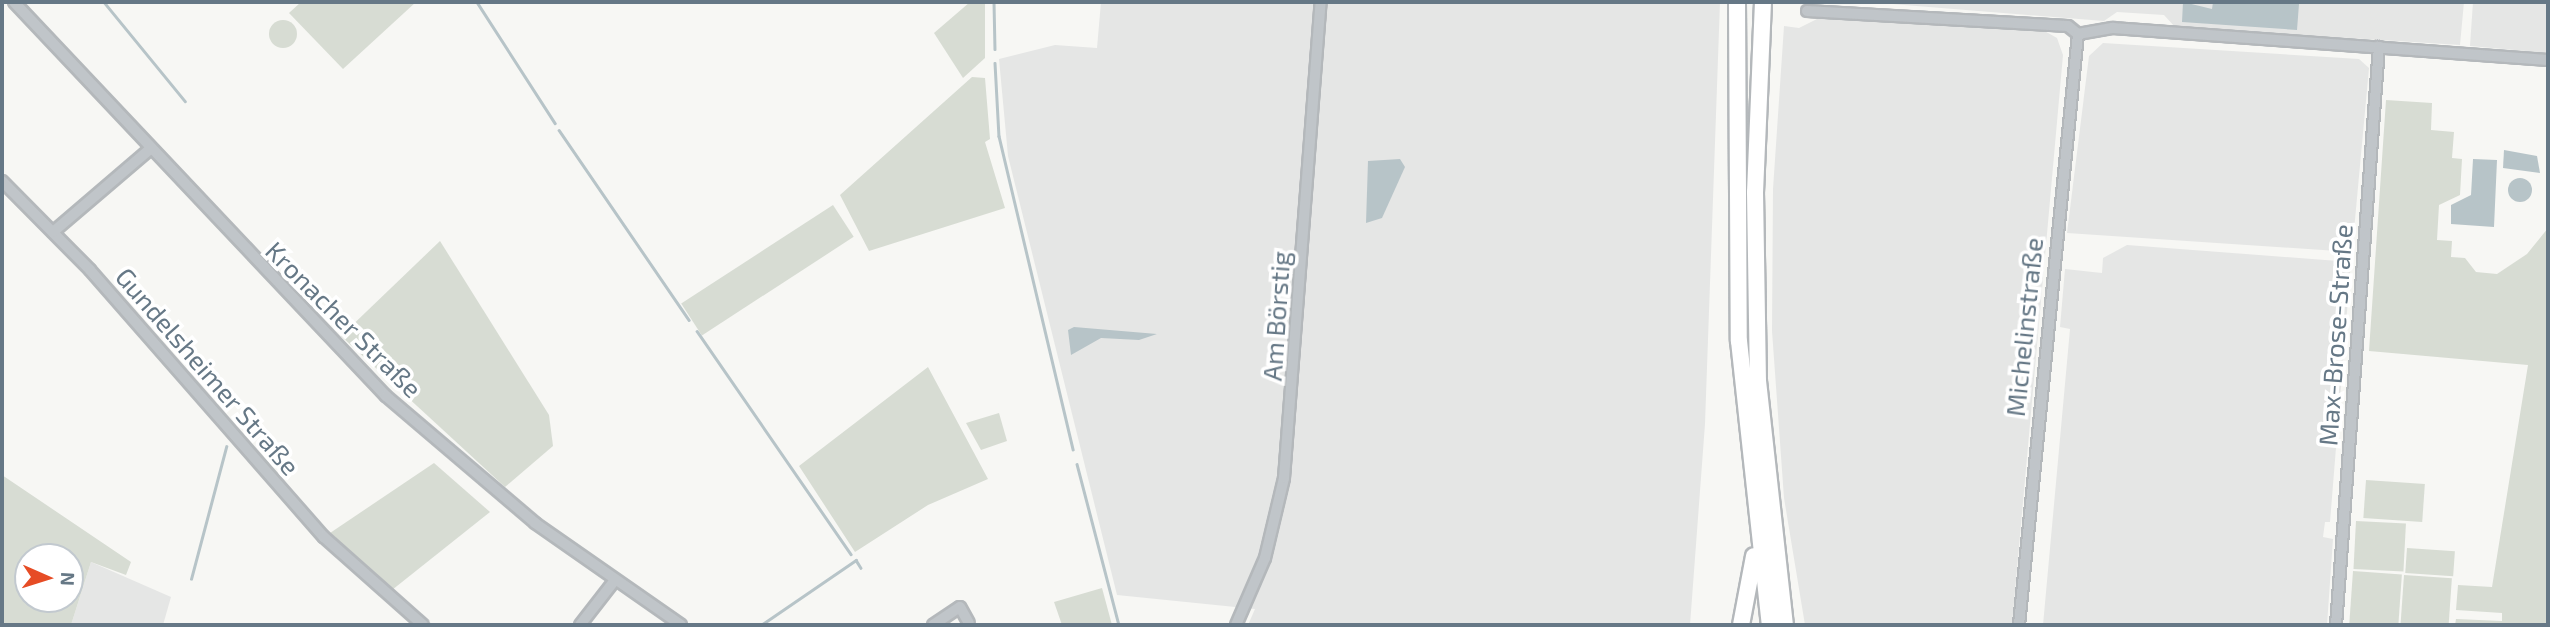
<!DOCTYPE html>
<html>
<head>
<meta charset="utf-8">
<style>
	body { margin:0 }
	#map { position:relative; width:2550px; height:627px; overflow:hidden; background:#f7f7f4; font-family:"Exo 2",sans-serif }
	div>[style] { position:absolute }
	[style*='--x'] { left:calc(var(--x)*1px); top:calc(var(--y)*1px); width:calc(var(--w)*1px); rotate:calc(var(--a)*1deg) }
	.built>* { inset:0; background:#e5e6e5 }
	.green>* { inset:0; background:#d7dcd3; transform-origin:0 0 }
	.round { border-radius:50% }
	.water>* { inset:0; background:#b7c4c8 }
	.stream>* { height:2.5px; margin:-1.25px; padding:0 1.25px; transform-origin:1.25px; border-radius:1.25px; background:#b7c4c8 }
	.roads { filter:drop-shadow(2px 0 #b4b8bb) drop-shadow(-2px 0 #b4b8bb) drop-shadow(0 2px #b4b8bb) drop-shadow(0 -2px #b4b8bb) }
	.minor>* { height:10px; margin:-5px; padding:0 5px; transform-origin:5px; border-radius:5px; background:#c0c5c9 }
	.highway>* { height:16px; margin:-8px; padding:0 8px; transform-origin:8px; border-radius:8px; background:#fff }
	span { translate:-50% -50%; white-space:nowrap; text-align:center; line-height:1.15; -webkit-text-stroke:7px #fff; paint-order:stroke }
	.street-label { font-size:26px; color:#667886 }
	.frame { position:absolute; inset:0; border:4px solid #667886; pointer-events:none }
	.north { position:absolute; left:14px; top:543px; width:70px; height:70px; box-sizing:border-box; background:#fff; border:2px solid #c2c9cf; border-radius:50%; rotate:93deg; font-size:19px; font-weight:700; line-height:28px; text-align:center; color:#667886 }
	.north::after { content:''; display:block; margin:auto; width:24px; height:32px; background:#e64c25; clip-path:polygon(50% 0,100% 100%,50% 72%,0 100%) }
</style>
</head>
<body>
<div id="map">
	<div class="built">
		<i style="clip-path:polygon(1101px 2px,1720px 2px,1705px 424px,1690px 625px,1248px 625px,1255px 609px,1117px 595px,1008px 156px,999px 59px,1055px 45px,1097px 48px)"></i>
		<i style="clip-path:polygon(1867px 2px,2464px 2px,2460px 45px,2175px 27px,2164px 15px,2117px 12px,2104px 21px)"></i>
		<i style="clip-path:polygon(2473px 2px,2548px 2px,2548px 53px,2470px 46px)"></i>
		<i style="clip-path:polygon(1825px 15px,2041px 29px,2057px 38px,2063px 55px,2012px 625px,1805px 625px,1784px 498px,1772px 331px,1773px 189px,1784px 26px,1799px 28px)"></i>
		<i style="clip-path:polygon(2103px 43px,2359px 59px,2369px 68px,2352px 252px,2067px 233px,2089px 56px)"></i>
		<i style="clip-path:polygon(2127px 245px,2351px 262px,2330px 522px,2325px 522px,2323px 537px,2333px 539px,2327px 625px,2043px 625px,2070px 329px,2060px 327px,2065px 269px,2102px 273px,2103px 258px)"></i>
		<i style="clip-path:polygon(91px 562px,171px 597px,163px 625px,71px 625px)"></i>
	</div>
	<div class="green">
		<i style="clip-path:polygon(301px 2px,416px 2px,343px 69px,289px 13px)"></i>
		<i style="clip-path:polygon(970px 2px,985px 2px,985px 58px,963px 78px,934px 33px)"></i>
		<i class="round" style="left:269px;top:20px;width:28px;height:28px"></i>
		<i style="clip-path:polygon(972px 77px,985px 78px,990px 139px,985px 142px,1005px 208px,869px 251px,840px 195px)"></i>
		<i style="clip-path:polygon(2386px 100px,2432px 103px,2431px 130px,2454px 132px,2452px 158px,2462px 159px,2460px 195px,2439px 205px,2437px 240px,2452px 241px,2451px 257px,2465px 258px,2476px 272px,2497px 274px,2527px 254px,2548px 228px,2548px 625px,2455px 625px,2456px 619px,2502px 621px,2502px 613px,2456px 610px,2458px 585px,2492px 587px,2528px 365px,2369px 351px)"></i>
		<i style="left:833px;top:205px;width:38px;height:181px;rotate:57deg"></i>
		<i style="clip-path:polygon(440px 241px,549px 415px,553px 446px,505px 487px,341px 336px)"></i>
		<i style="clip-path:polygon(928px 367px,988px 479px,928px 505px,855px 552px,799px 466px)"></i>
		<i style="clip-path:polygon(999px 413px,1007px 441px,981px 450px,966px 423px)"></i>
		<i style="clip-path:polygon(434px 463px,490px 512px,392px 590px,330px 533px)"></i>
		<i style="clip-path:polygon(evenodd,2px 475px,131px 562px,126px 575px,91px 562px,71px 625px,2px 625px,2px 475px,28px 557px,70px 557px,70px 599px,28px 599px,28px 557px)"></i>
		<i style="left:2366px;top:480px;width:59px;height:38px;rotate:4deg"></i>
		<i style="left:2356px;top:521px;width:50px;height:48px;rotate:3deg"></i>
		<i style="left:2407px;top:548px;width:48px;height:25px;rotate:4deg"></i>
		<i style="left:2353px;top:571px;width:49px;height:54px;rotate:4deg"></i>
		<i style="left:2404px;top:575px;width:48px;height:50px;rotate:4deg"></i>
		<i style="clip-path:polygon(1102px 588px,1112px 625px,1062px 625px,1054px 602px)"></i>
	</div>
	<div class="water">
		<i style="clip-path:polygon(2183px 2px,2212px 9px,2213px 2px,2299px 4px,2297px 30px,2182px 22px)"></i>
		<i style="clip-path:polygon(2504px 150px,2537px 156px,2540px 173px,2503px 168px)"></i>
		<i style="clip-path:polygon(1400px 159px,1405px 167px,1382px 218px,1366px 223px,1368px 161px)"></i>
		<i style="clip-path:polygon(2473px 159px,2497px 160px,2494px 227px,2451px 224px,2451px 205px,2471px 195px)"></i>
		<i class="round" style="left:2508px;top:178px;width:24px;height:24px"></i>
		<i style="clip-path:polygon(1074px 327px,1157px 334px,1139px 340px,1101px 338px,1071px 355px,1068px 330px)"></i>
	</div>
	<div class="stream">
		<i style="--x:104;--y:2;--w:128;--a:50.7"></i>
		<i style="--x:477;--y:2;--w:144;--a:57.2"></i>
		<i style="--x:994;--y:2;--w:47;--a:88.8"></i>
		<i style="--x:995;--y:63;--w:73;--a:86.9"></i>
		<i style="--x:999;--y:136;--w:322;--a:76.7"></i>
		<i style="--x:559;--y:130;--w:230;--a:55.6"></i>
		<i style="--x:697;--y:331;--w:271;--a:55.4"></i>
		<i style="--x:1077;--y:464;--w:166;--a:75.4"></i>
		<i style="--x:191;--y:579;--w:137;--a:-75.1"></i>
		<i style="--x:761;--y:625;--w:115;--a:-34.4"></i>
		<i style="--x:856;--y:560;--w:9;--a:58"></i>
	</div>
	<div class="roads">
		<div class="minor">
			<i style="--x:14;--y:2;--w:542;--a:46.65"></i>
			<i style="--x:386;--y:396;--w:196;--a:40.4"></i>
			<i style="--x:535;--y:523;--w:178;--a:34.9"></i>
			<i style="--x:1807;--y:11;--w:261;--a:3.3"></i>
			<i style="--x:2068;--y:26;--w:13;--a:39"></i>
			<i style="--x:2;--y:181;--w:125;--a:45.3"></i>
			<i style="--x:90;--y:270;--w:355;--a:48.8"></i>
			<i style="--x:324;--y:537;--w:132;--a:41.6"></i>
			<i style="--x:53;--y:232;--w:126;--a:-40.5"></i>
			<i style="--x:580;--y:625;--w:57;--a:-52.1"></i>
			<i style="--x:933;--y:625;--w:32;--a:-34"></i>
			<i style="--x:960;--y:607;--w:18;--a:61"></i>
			<i style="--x:1236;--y:625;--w:73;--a:-66.6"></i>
			<i style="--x:1265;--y:558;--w:82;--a:-76.6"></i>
			<i style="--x:1284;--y:478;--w:477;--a:-85.6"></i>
			<i style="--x:2019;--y:625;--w:594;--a:-84.3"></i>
			<i style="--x:2078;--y:34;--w:36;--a:-10"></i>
			<i style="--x:2113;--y:28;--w:436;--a:4.2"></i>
			<i style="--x:2336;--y:625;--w:580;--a:-85.75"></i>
		</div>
		<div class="highway">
			<i style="--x:1737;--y:2;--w:339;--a:89.7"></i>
			<i style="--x:1739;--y:341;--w:286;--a:83.8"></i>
			<i style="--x:1763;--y:2;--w:190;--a:92.4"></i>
			<i style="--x:1755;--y:192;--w:189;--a:89.1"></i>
			<i style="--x:1758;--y:381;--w:245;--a:83.7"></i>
			<i style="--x:1741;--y:625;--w:70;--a:-79.3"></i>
		</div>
	</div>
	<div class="street-label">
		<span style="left:1276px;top:316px;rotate:-86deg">Am Börstig</span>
		<span style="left:344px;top:319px;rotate:45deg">Kronacher Straße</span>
		<span style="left:2024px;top:327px;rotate:-84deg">Michelinstraße</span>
		<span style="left:2335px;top:335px;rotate:-86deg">Max-Brose-Straße</span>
		<span style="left:208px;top:371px;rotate:49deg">Gundelsheimer Straße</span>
	</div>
	<div class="frame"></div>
	<div class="north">N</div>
</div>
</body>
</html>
